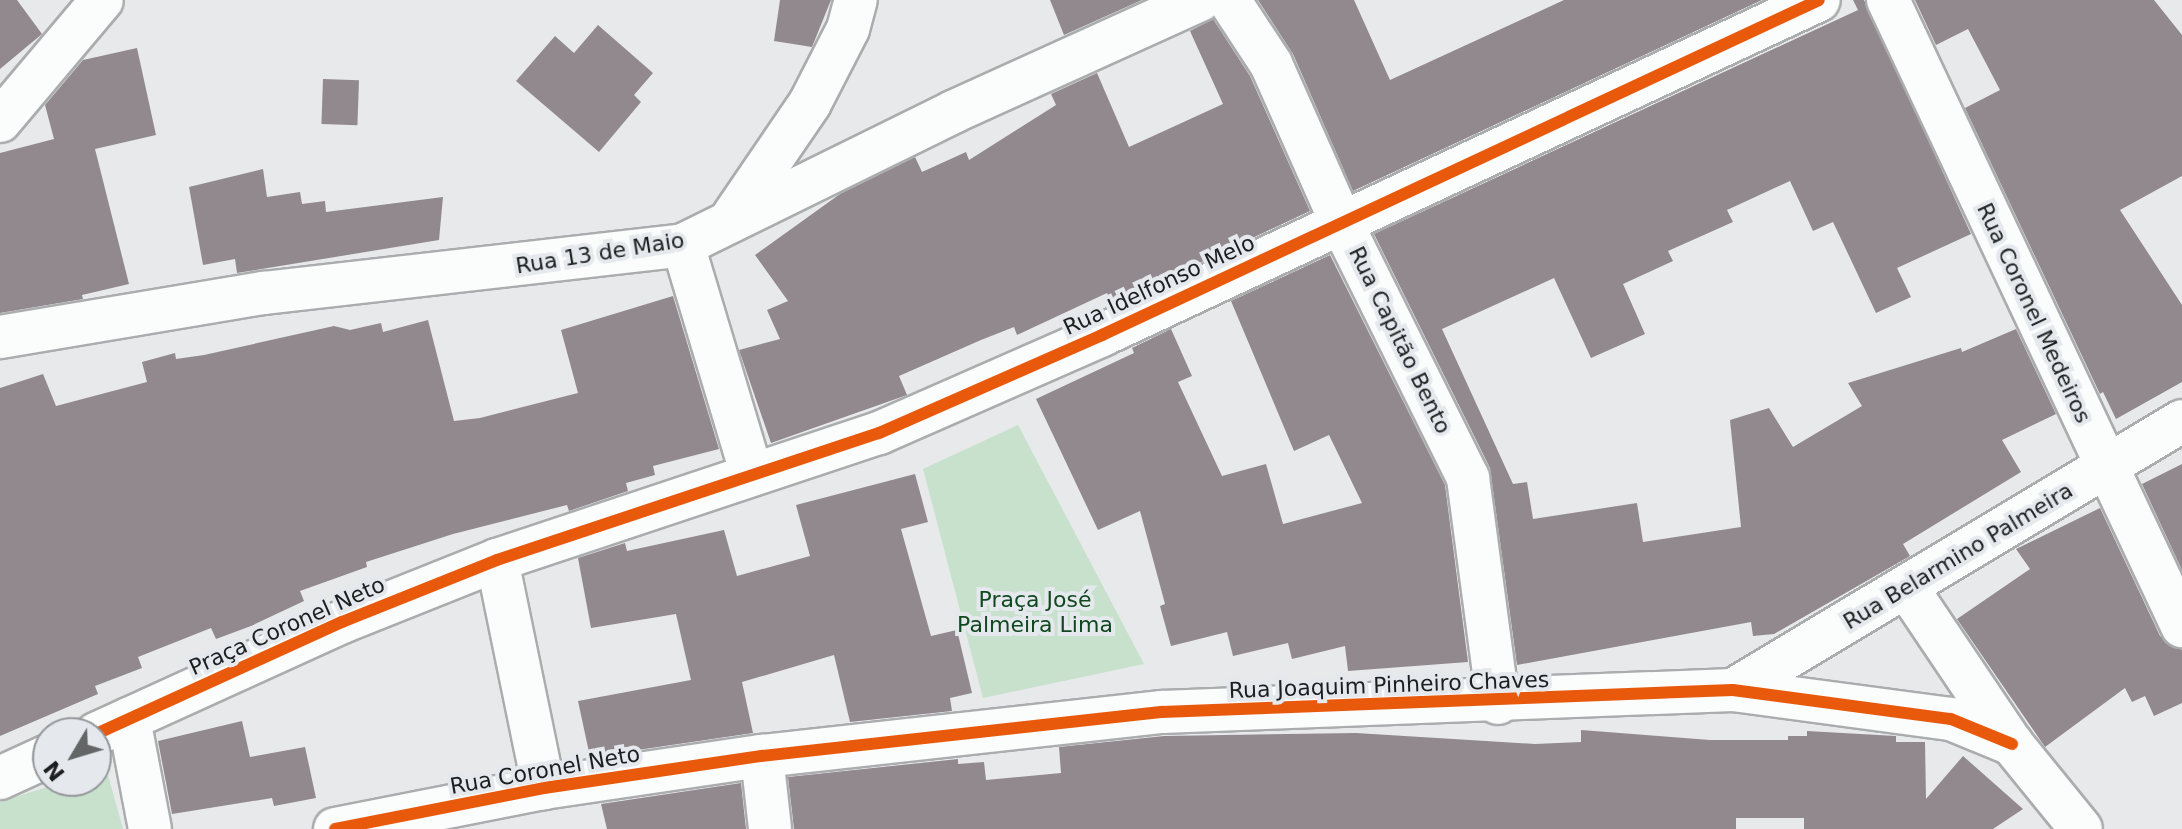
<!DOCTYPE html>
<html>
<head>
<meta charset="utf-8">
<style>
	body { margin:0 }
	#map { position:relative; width:2182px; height:829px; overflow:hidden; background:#e7e9eb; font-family:"DejaVu Sans",sans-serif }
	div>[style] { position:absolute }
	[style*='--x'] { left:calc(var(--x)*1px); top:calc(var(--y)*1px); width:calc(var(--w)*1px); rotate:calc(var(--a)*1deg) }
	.green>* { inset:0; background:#c7e1cc }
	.building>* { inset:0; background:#92898e; transform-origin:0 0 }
	.roads { filter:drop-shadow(2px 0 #aaacad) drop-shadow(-2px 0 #aaacad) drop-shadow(0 2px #aaacad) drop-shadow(0 -2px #aaacad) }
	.minor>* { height:42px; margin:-21px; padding:0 21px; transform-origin:21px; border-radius:21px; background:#fbfcfc }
	.cycleway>* { height:12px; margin:-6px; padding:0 6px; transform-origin:6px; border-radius:6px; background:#e8590c }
	span { translate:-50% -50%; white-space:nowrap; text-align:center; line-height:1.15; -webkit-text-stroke:8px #e5e9ed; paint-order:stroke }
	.street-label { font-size:22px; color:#1d1e1f }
	.park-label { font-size:22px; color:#11481f }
	.north { position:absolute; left:32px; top:717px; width:80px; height:80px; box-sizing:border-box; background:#e5e9ed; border:2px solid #95989b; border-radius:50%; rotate:232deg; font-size:22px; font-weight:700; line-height:32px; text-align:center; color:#1d1e1f }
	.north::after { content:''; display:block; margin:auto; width:28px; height:36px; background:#646566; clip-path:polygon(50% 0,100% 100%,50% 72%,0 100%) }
</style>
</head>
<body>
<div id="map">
	<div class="green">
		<i style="clip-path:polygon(1018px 425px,1144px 664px,983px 698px,923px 469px)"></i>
		<i style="clip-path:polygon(106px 768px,123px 829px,0 829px,0 802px,66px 781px,96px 781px,96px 771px)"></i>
	</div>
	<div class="building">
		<i style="clip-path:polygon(0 0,17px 0,42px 34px,0 69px)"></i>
		<i style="clip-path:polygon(780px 0,831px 0,812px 47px,774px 41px)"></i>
		<i style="clip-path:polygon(1050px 0,1142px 0,1064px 35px)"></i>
		<i style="clip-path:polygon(1258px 0,1354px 0,1390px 80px,1564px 0,1762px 0,1353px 191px,1293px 54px)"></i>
		<i style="clip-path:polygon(1853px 0,1864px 0,1971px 234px,1897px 268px,1911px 297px,1876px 313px,1833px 222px,1813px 231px,1790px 181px,1727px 210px,1733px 222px,1668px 251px,1673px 261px,1623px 284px,1645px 334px,1591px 358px,1554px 278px,1442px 329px,1513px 484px,1527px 482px,1533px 519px,1637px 503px,1643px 542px,1741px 527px,1730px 420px,1769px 408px,1793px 447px,1862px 406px,1848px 383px,1961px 348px,1962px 352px,2016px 329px,2056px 414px,2002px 440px,2021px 472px,1903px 544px,1910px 556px,1774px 634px,1753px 636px,1751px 622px,1517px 665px,1490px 468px,1374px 234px,1858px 10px)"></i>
		<i style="clip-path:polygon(1915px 0,2154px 0,2182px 35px,2182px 176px,2120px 210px,2182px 305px,2182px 382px,2116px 419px,2103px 392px,2100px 394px,1965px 108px,2000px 90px,1968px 29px,1936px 45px)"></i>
		<i style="clip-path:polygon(1213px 19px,1250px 76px,1310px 211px,1112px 304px,1107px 293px,1017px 335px,1014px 327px,981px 340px,899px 376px,907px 395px,771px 443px,739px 350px,780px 339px,767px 310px,788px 301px,755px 255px,840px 194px,915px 157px,922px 172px,966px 152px,969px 160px,1056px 105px,1051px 94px,1097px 73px,1129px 147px,1223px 104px,1190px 31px)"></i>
		<i style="clip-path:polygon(598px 25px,653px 73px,634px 95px,641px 102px,599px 152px,516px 81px,555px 36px,574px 53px)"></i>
		<i style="clip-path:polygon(137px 48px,156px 135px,95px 149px,129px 284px,82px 295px,83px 299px,0 313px,0 153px,54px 139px,45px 105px,83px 60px)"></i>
		<i style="left:323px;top:79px;width:36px;height:45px;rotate:2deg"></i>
		<i style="clip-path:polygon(263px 169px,267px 197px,300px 192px,302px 204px,325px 201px,326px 212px,443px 197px,439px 240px,237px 273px,235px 259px,203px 265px,189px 187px)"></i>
		<i style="clip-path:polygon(1330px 255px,1445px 485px,1468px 662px,1348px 671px,1345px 646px,1292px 659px,1288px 643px,1233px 656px,1227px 632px,1171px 646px,1160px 606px,1165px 604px,1140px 511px,1098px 530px,1036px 399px,1134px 353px,1132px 348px,1171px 329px,1192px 376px,1178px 382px,1222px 476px,1266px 464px,1283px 524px,1362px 503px,1329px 435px,1294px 451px,1231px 301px)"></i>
		<i style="clip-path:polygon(673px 296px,719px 449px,653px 466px,655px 475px,626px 483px,628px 491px,569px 511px,567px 505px,453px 534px,366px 562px,367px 567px,300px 591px,304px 601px,251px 626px,216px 639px,211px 628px,138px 657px,142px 668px,95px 686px,98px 694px,0 736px,0 388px,43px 374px,56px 406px,147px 382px,142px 362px,175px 353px,176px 359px,204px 355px,334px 326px,350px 330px,381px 323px,383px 332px,428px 320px,454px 421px,480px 418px,578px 393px,561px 330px)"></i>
		<i style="clip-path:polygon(2182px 464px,2182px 570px,2142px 484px)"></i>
		<i style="clip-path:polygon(915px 474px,928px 522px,901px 529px,931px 636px,957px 630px,972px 693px,950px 698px,952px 711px,850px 722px,834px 655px,742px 682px,753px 733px,590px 757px,578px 701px,691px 680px,676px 614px,591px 628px,578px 558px,625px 543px,627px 551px,724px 530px,737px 576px,810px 556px,796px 505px)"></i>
		<i style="clip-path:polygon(2100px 508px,2160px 636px,2182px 650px,2182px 703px,2154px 716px,2145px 696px,2132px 702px,2125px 688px,2045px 747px,1957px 619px,2030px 569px,2016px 549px)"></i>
		<i style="clip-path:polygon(242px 721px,250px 757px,305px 747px,316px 798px,274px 806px,272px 798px,172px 814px,158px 741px)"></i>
		<i style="clip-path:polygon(1581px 730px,1710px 740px,1788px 740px,1788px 736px,1807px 736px,1807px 731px,1896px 736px,1896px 742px,1925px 742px,1926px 799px,1963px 756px,2023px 809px,1993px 829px,1804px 829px,1804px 818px,1736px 818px,1736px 829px,794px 829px,788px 777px,958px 759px,958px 764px,984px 762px,986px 780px,1061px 773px,1059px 747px,1164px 736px,1356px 733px,1535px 744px,1581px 742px)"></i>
		<i style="clip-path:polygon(741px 783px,746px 829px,607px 829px,601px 804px)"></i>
	</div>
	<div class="roads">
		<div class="minor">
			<i style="--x:1229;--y:0;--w:77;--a:56.7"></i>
			<i style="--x:1271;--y:64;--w:171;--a:66.1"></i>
			<i style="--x:1340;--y:220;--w:288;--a:63.6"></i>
			<i style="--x:1468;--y:478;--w:227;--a:82.4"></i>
			<i style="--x:1888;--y:0;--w:692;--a:64.84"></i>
			<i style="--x:0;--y:121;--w:158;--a:-49.9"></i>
			<i style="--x:733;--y:216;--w:137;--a:-55.7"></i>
			<i style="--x:810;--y:103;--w:83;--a:-62.8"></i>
			<i style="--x:848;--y:29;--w:30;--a:-75"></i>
			<i style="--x:683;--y:245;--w:237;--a:73.3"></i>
			<i style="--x:0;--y:337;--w:268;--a:-9.5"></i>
			<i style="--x:264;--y:293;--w:422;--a:-6.5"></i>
			<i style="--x:683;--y:245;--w:301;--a:-26.2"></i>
			<i style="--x:953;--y:112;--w:271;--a:-24.4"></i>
			<i style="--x:497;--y:560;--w:233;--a:78.4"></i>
			<i style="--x:1907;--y:588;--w:188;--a:56.1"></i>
			<i style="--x:2012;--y:744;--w:109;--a:50.9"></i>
			<i style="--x:1733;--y:690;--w:523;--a:-30.93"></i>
			<i style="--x:129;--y:719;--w:112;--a:79.2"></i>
			<i style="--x:96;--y:734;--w:270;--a:-24.5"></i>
			<i style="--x:342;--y:622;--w:167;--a:-21.8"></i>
			<i style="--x:497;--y:560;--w:403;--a:-18.4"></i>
			<i style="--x:879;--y:433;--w:244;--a:-23.7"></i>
			<i style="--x:1102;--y:335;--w:791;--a:-25.04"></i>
			<i style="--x:762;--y:756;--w:73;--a:83.7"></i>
			<i style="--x:0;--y:778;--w:53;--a:-24.6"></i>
			<i style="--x:335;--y:829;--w:213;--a:-11.1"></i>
			<i style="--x:544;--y:788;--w:220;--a:-8.4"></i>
			<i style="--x:762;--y:756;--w:402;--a:-6.3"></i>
			<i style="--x:1162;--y:712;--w:571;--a:-2.21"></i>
			<i style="--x:1733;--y:690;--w:220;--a:7.6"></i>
			<i style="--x:1951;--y:719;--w:66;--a:22.3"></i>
		</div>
	</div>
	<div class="cycleway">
		<i style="--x:96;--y:734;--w:270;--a:-24.5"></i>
		<i style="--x:342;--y:622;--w:167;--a:-21.8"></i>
		<i style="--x:497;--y:560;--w:403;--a:-18.4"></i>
		<i style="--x:879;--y:433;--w:244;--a:-23.7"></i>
		<i style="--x:1102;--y:335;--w:791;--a:-25.04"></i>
		<i style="--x:335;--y:829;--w:213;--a:-11.1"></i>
		<i style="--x:544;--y:788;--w:220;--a:-8.4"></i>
		<i style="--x:762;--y:756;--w:402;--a:-6.3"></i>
		<i style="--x:1162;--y:712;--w:571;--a:-2.21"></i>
		<i style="--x:1733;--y:690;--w:220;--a:7.6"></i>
		<i style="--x:1951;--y:719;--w:66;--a:22.3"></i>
	</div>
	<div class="street-label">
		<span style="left:600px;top:253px;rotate:-9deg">Rua 13 de Maio</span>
		<span style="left:1159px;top:285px;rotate:-25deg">Rua Idelfonso Melo</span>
		<span style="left:2034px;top:313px;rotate:65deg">Rua Coronel Medeiros</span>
		<span style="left:1400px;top:340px;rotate:64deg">Rua Capitão Bento</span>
		<span style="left:1958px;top:556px;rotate:-31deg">Rua Belarmino Palmeira</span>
		<span style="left:287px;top:626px;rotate:-24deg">Praça Coronel Neto</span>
		<span style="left:1389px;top:685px;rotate:-2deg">Rua Joaquim Pinheiro Chaves</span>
		<span style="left:545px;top:770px;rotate:-10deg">Rua Coronel Neto</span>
	</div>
	<div class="park-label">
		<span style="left:1035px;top:612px">Praça José<br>Palmeira Lima</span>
	</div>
	<div class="north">N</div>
</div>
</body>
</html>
